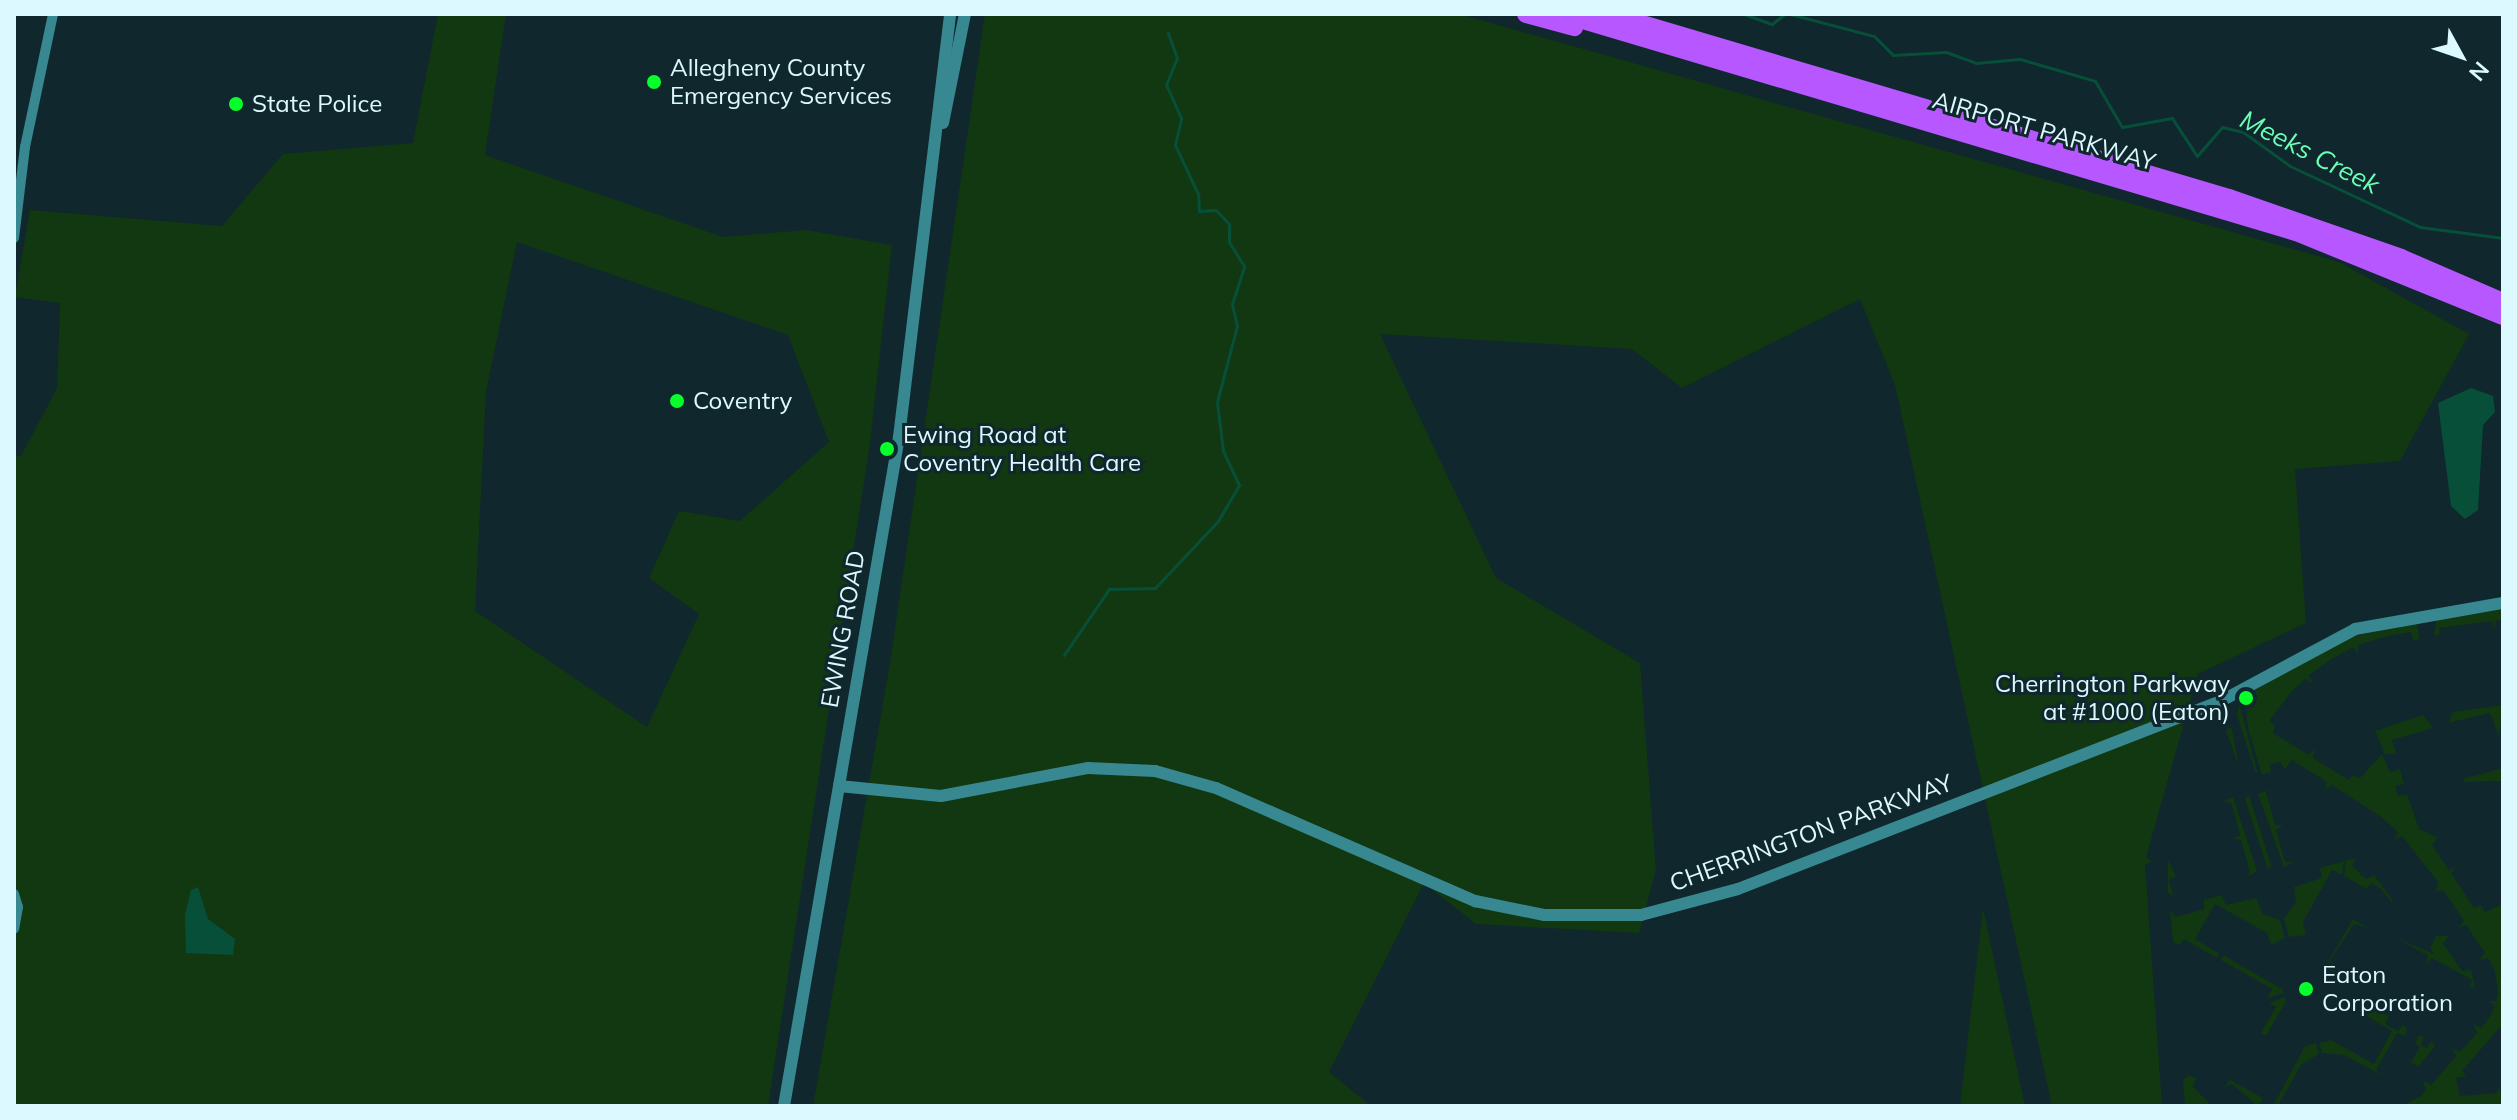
<!DOCTYPE html>
<html>
<head>
<meta charset="utf-8">
<style>
	body { margin:0 }
	#map { position:relative; width:2517px; height:1120px; overflow:hidden; background:#0f272d; font-family:Mulish,sans-serif }
	div>[style] { position:absolute }
	[style*='--x'] { left:calc(var(--x)*1px); top:calc(var(--y)*1px); width:calc(var(--w)*1px); rotate:calc(var(--a)*1deg) }
	.green>* { inset:0; background:#123812 }
	.water>* { inset:0; background:#074f38 }
	.stream>* { height:3px; margin:-1.5px; padding:0 1.5px; transform-origin:1.5px; border-radius:1.5px; background:#074f38 }
	.minor>* { height:10px; margin:-5px; padding:0 5px; transform-origin:5px; border-radius:5px; background:#378890 }
	.tertiary>* { height:12px; margin:-6px; padding:0 6px; transform-origin:6px; border-radius:6px; background:#378890 }
	.motorway>* { height:18px; margin:-9px; padding:0 9px; transform-origin:9px; border-radius:9px; background:#b657ff }
	.dots>* { width:22px; height:22px; translate:-50% -50%; box-sizing:border-box; border:4px solid #0f272d; border-radius:50% }
	span { translate:-50% -50%; white-space:nowrap; text-align:center; line-height:1.15; -webkit-text-stroke:6px #0f272d; paint-order:stroke }
	.poi-label { font-size:24px; color:#dcf9ff }
	.left { translate:0 -50%; text-align:left }
	.right { translate:-100% -50%; text-align:right }
	.street-label { font-size:24px; color:#dcf9ff }
	.water-label { font-size:26px; color:#6affb5; font-style:italic }
	.frame { position:absolute; inset:0; border:16px solid #dcf9ff; pointer-events:none }
	.north { position:absolute; left:2421px; top:16px; width:80px; height:80px; -webkit-text-stroke:6px #0f272d; paint-order:stroke; rotate:130deg; font-size:22px; font-weight:700; line-height:32px; text-align:center; color:#dcf9ff }
	.north::after { content:''; display:block; margin:auto; width:28px; height:36px; background:#dcf9ff; clip-path:polygon(50% 0,100% 100%,50% 72%,0 100%) }
</style>
</head>
<body>
<div id="map">
	<div class="green">
		<i style="clip-path:polygon(evenodd,438px 14px,506px 14px,485px 155px,723px 237px,806px 230px,892px 245px,870px 443px,768px 1106px,14px 1106px,14px 457px,21px 456px,57px 388px,60px 303px,15px 297px,30px 210px,222px 226px,283px 154px,413px 143px,438px 14px,517px 242px,788px 335px,829px 442px,740px 521px,679px 511px,649px 578px,699px 614px,647px 727px,475px 611px,486px 392px,517px 242px)"></i>
		<i style="clip-path:polygon(985px 14px,1459px 14px,2339px 262px,2469px 334px,2400px 461px,2295px 469px,2306px 623px,2198px 674px,2146px 857px,2152px 862px,2145px 864px,2162px 1106px,2052px 1106px,1895px 385px,1860px 299px,1682px 388px,1632px 349px,1380px 334px,1496px 578px,1640px 663px,1656px 870px,1639px 933px,1476px 924px,1424px 883px,1329px 1072px,1371px 1106px,813px 1106px,890px 663px)"></i>
		<i style="clip-path:polygon(2503px 608px,2503px 620px,2496px 621px,2495px 629px,2492px 621px,2440px 628px,2439px 636px,2434px 635px,2436px 619px)"></i>
		<i style="clip-path:polygon(2417px 623px,2419px 639px,2413px 640px,2411px 632px,2388px 636px,2358px 645px,2358px 654px,2353px 647px,2332px 659px,2309px 675px,2313px 683px,2305px 679px,2292px 691px,2269px 721px,2275px 726px,2273px 733px,2309px 755px,2315px 749px,2313px 758px,2349px 780px,2353px 775px,2360px 778px,2382px 754px,2390px 772px,2400px 769px,2404px 784px,2395px 786px,2398px 796px,2407px 794px,2419px 829px,2438px 838px,2432px 845px,2449px 870px,2456px 867px,2451px 873px,2474px 908px,2481px 905px,2485px 912px,2503px 904px,2503px 1024px,2462px 1071px,2467px 1076px,2456px 1078px,2460px 1096px,2497px 1093px,2499px 1086px,2503px 1106px,2401px 1106px,2421px 1096px,2426px 1090px,2423px 1081px,2431px 1085px,2456px 1056px,2452px 1048px,2460px 1052px,2477px 1033px,2473px 1024px,2481px 1028px,2489px 1018px,2495px 1006px,2488px 1001px,2496px 1001px,2498px 993px,2495px 971px,2488px 958px,2479px 960px,2485px 953px,2466px 925px,2458px 928px,2464px 921px,2443px 890px,2435px 892px,2438px 882px,2402px 836px,2394px 840px,2398px 832px,2381px 817px,2332px 785px,2325px 790px,2327px 782px,2292px 760px,2285px 769px,2280px 762px,2270px 764px,2271px 772px,2262px 775px,2248px 728px,2245px 696px,2346px 638px)"></i>
		<i style="clip-path:polygon(2239px 702px,2257px 771px,2256px 774px,2237px 715px)"></i>
		<i style="clip-path:polygon(2503px 705px,2499px 736px,2490px 713px,2448px 723px,2453px 712px)"></i>
		<i style="clip-path:polygon(2423px 715px,2433px 728px,2392px 740px,2396px 754px,2385px 754px,2375px 731px)"></i>
		<i style="clip-path:polygon(2228px 727px,2232px 729px,2239px 767px,2226px 731px)"></i>
		<i style="clip-path:polygon(2503px 768px,2503px 781px,2464px 782px,2463px 779px)"></i>
		<i style="clip-path:polygon(2273px 788px,2266px 792px,2275px 825px,2283px 825px,2276px 830px,2285px 862px,2294px 862px,2284px 867px,2258px 794px)"></i>
		<i style="clip-path:polygon(2249px 795px,2271px 865px,2268px 870px,2245px 799px)"></i>
		<i style="clip-path:polygon(2233px 797px,2257px 871px,2245px 878px,2250px 872px,2241px 840px,2232px 839px,2240px 835px,2231px 802px,2222px 802px)"></i>
		<i style="clip-path:polygon(2355px 859px,2352px 866px,2366px 879px,2374px 875px,2392px 899px,2393px 904px,2381px 889px,2371px 883px,2367px 889px,2344px 876px,2346px 860px)"></i>
		<i style="clip-path:polygon(2168px 860px,2176px 876px,2169px 880px,2173px 894px,2180px 897px,2168px 893px)"></i>
		<i style="clip-path:polygon(2344px 861px,2342px 875px,2332px 870px,2303px 922px,2306px 935px,2289px 937px,2284px 919px,2296px 902px,2294px 887px,2322px 878px,2320px 868px)"></i>
		<i style="clip-path:polygon(2222px 895px,2226px 905px,2256px 898px,2263px 914px,2280px 920px,2285px 938px,2271px 945px,2267px 933px,2215px 904px,2195px 939px,2220px 954px,2217px 958px,2184px 939px,2179px 945px,2173px 942px,2170px 910px,2176px 917px,2204px 909px,2204px 900px)"></i>
		<i style="clip-path:polygon(1983px 908px,2025px 1106px,1960px 1106px)"></i>
		<i style="clip-path:polygon(2353px 919px,2366px 927px,2354px 924px,2330px 961px,2342px 970px,2346px 984px,2337px 985px,2324px 969px)"></i>
		<i style="clip-path:polygon(2436px 936px,2449px 936px,2443px 943px,2462px 971px,2471px 970px,2475px 987px,2470px 988px,2472px 980px,2432px 958px,2426px 964px,2428px 956px,2398px 939px,2434px 954px,2430px 948px)"></i>
		<i style="clip-path:polygon(2223px 955px,2282px 989px,2284px 993px,2267px 998px,2272px 989px,2221px 960px)"></i>
		<i style="clip-path:polygon(2285px 997px,2286px 1001px,2266px 1036px,2261px 1033px,2276px 1007px,2269px 1003px)"></i>
		<i style="clip-path:polygon(2366px 1004px,2389px 1016px,2385px 1024px,2398px 1031px,2403px 1025px,2407px 1028px,2405px 1036px,2397px 1033px,2376px 1070px,2383px 1076px,2344px 1055px,2322px 1053px,2319px 1043px,2331px 1040px,2374px 1064px,2392px 1031px,2361px 1013px)"></i>
		<i style="clip-path:polygon(2419px 1035px,2424px 1037px,2421px 1045px,2427px 1048px,2432px 1041px,2435px 1046px,2418px 1067px,2411px 1062px,2420px 1047px,2415px 1043px)"></i>
		<i style="clip-path:polygon(2316px 1043px,2319px 1054px,2301px 1065px,2278px 1106px,2273px 1106px,2305px 1046px)"></i>
		<i style="clip-path:polygon(2189px 1075px,2197px 1079px,2192px 1086px,2212px 1106px,2185px 1106px,2183px 1080px)"></i>
		<i style="clip-path:polygon(2230px 1080px,2263px 1098px,2258px 1106px,2232px 1084px,2224px 1087px)"></i>
	</div>
	<div class="water">
		<i style="clip-path:polygon(2471px 388px,2493px 396px,2495px 412px,2483px 425px,2478px 510px,2465px 519px,2451px 506px,2438px 403px)"></i>
		<i style="clip-path:polygon(198px 887px,208px 919px,235px 939px,233px 955px,186px 953px,185px 914px,191px 890px)"></i>
	</div>
	<div class="stream">
		<i style="--x:1744;--y:14;--w:30;--a:20"></i>
		<i style="--x:1772;--y:24;--w:16;--a:-38"></i>
		<i style="--x:1790;--y:14;--w:87;--a:14.7"></i>
		<i style="--x:1874;--y:36;--w:27;--a:45"></i>
		<i style="--x:1893;--y:55;--w:53;--a:-3.2"></i>
		<i style="--x:1946;--y:52;--w:32;--a:20"></i>
		<i style="--x:1976;--y:63;--w:44;--a:-5.2"></i>
		<i style="--x:2020;--y:59;--w:78;--a:16.3"></i>
		<i style="--x:2095;--y:81;--w:53;--a:59.6"></i>
		<i style="--x:2122;--y:127;--w:51;--a:-10.2"></i>
		<i style="--x:2172;--y:118;--w:45;--a:56.7"></i>
		<i style="--x:2197;--y:156;--w:38;--a:-49"></i>
		<i style="--x:2222;--y:127;--w:22;--a:13"></i>
		<i style="--x:2243;--y:132;--w:58;--a:35.9"></i>
		<i style="--x:2290;--y:166;--w:144;--a:25.1"></i>
		<i style="--x:2420;--y:227;--w:84;--a:7.5"></i>
		<i style="--x:1064;--y:655;--w:80;--a:-55.7"></i>
		<i style="--x:1109;--y:589;--w:46;--a:-1.2"></i>
		<i style="--x:1155;--y:588;--w:92;--a:-46.8"></i>
		<i style="--x:1218;--y:521;--w:42;--a:-59.7"></i>
		<i style="--x:1239;--y:485;--w:38;--a:-115"></i>
		<i style="--x:1223;--y:451;--w:49;--a:-97"></i>
		<i style="--x:1217;--y:402;--w:79;--a:-75.3"></i>
		<i style="--x:1237;--y:326;--w:23;--a:-103"></i>
		<i style="--x:1232;--y:304;--w:40;--a:-72"></i>
		<i style="--x:1244;--y:266;--w:28;--a:-122"></i>
		<i style="--x:1229;--y:242;--w:18;--a:-90"></i>
		<i style="--x:1229;--y:224;--w:19;--a:-133"></i>
		<i style="--x:1216;--y:210;--w:17;--a:177"></i>
		<i style="--x:1199;--y:211;--w:17;--a:-93"></i>
		<i style="--x:1198;--y:194;--w:54;--a:-115.1"></i>
		<i style="--x:1175;--y:145;--w:28;--a:-77"></i>
		<i style="--x:1181;--y:118;--w:36;--a:-114"></i>
		<i style="--x:1166;--y:85;--w:29;--a:-68"></i>
		<i style="--x:1177;--y:58;--w:27;--a:-110"></i>
	</div>
	<div class="minor">
		<i style="--x:14;--y:238;--w:92;--a:-83.1"></i>
		<i style="--x:25;--y:147;--w:136;--a:-78.1"></i>
		<i style="--x:14;--y:894;--w:14;--a:73"></i>
		<i style="--x:18;--y:907;--w:22;--a:100"></i>
	</div>
	<div class="tertiary">
		<i style="--x:943;--y:123;--w:111;--a:-78.6"></i>
		<i style="--x:839;--y:786;--w:102;--a:5.6"></i>
		<i style="--x:941;--y:796;--w:150;--a:-10.8"></i>
		<i style="--x:1088;--y:768;--w:67;--a:2.6"></i>
		<i style="--x:1155;--y:771;--w:63;--a:15.6"></i>
		<i style="--x:1216;--y:788;--w:283;--a:23.6"></i>
		<i style="--x:1475;--y:901;--w:70;--a:11.5"></i>
		<i style="--x:1544;--y:915;--w:97;--a:0"></i>
		<i style="--x:1641;--y:915;--w:100;--a:-15"></i>
		<i style="--x:1738;--y:889;--w:518;--a:-21.27"></i>
		<i style="--x:2221;--y:701;--w:152;--a:-28.2"></i>
		<i style="--x:2355;--y:629;--w:150;--a:-10"></i>
		<i style="--x:784;--y:1106;--w:679;--a:-80.25"></i>
		<i style="--x:899;--y:437;--w:426;--a:-83.1"></i>
	</div>
	<div class="motorway">
		<i style="--x:1526;--y:14;--w:50;--a:15.2"></i>
		<i style="--x:1563;--y:14;--w:765;--a:16.56"></i>
		<i style="--x:2296;--y:232;--w:223;--a:22.1"></i>
		<i style="--x:1608;--y:14;--w:648;--a:16.5"></i>
		<i style="--x:2229;--y:198;--w:182;--a:19.2"></i>
		<i style="--x:2401;--y:258;--w:111;--a:23.3"></i>
	</div>
	<div class="dots">
		<i style="left:654px;top:82px;background:#08ff2b"></i>
		<i style="left:236px;top:104px;background:#08ff2b"></i>
		<i style="left:677px;top:401px;background:#08ff2b"></i>
		<i style="left:887px;top:449px;background:#08ff2b"></i>
		<i style="left:2246px;top:698px;background:#08ff2b"></i>
		<i style="left:2306px;top:989px;background:#08ff2b"></i>
	</div>
	<div class="poi-label">
		<span class="left" style="left:670px;top:82px">Allegheny County<br>Emergency Services</span>
		<span class="left" style="left:252px;top:104px">State Police</span>
		<span class="left" style="left:693px;top:401px">Coventry</span>
		<span class="left" style="left:903px;top:449px">Ewing Road at<br>Coventry Health Care</span>
		<span class="right" style="left:2230px;top:698px">Cherrington Parkway<br>at #1000 (Eaton)</span>
		<span class="left" style="left:2322px;top:989px">Eaton<br>Corporation</span>
	</div>
	<div class="street-label">
		<span style="left:2044px;top:131px;rotate:16deg">AIRPORT PARKWAY</span>
		<span style="left:843px;top:629px;rotate:-80deg">EWING ROAD</span>
		<span style="left:1811px;top:833px;rotate:-20deg">CHERRINGTON PARKWAY</span>
	</div>
	<div class="water-label">
		<span style="left:2310px;top:152px;rotate:27deg">Meeks Creek</span>
	</div>
	<div class="frame"></div>
	<div class="north">N</div>
</div>
</body>
</html>
